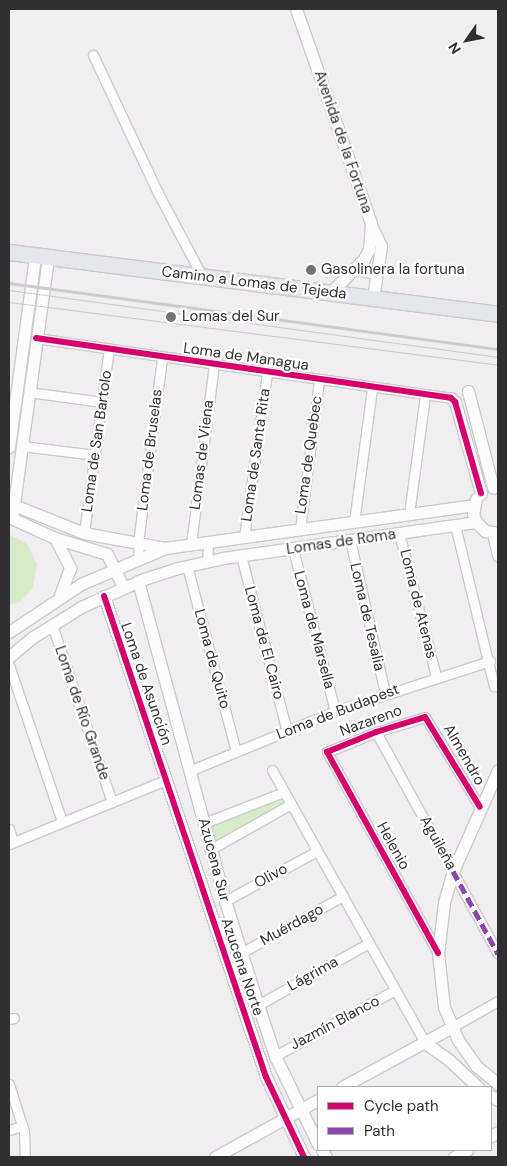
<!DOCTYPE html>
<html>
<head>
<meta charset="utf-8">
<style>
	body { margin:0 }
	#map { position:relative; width:507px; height:1166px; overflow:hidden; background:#f1edf3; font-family:"DM Sans",sans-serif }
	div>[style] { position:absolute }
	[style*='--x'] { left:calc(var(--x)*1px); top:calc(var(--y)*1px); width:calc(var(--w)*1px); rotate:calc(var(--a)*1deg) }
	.green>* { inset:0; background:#d8ebc9 }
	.roads { filter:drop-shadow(1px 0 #ccc9cd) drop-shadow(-1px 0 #ccc9cd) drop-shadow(0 1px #ccc9cd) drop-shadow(0 -1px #ccc9cd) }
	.minor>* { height:9px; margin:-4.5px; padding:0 4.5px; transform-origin:4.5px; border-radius:4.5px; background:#fdfcfd }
	.tertiary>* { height:11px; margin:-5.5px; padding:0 5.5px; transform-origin:5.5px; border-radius:5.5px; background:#fdfcfd }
	.primary>* { height:15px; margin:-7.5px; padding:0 7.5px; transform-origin:7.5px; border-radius:7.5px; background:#e3e7ec }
	.tram>* { height:1px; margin:-0.5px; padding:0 0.5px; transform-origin:0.5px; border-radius:0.5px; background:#cbc9cb }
	.rail>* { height:2.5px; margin:-1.25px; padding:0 1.25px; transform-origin:1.25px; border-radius:1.25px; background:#cbc9cb }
	.quiet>* { height:5px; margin-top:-2.5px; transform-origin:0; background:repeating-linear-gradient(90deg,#8e44ad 0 10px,transparent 0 15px) }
	.cycleway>* { height:6px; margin:-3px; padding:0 3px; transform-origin:3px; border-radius:3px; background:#d6006c }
	.dots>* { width:14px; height:14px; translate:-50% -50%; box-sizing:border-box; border:2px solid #fff; border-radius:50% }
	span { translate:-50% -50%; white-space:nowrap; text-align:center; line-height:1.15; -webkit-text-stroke:4.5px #fff; paint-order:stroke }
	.street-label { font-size:15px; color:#322f33 }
	.poi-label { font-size:15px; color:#322f33 }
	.left { translate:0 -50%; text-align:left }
	.frame { position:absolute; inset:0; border:10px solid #322f33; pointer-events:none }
	.legend { position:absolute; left:317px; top:1086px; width:175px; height:65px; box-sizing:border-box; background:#fff; border:1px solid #adacad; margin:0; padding:6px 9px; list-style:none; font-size:15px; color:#322f33 }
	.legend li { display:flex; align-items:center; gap:10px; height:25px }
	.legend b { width:25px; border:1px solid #adacad }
	.north { position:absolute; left:442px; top:15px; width:50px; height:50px; -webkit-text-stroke:4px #fff; paint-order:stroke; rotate:237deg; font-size:14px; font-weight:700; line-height:20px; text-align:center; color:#322f33 }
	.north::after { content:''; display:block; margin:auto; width:18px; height:22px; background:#322f33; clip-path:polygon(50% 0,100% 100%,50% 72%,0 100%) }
</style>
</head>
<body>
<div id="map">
	<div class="green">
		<i style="clip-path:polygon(9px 534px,27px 544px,37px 564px,33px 588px,20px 602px,9px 605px)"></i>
		<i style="clip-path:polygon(281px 798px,285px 804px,213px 844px,209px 828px)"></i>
	</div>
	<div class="roads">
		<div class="minor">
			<i style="--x:93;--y:55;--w:153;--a:64.8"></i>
			<i style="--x:158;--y:193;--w:94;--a:62.1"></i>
			<i style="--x:356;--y:270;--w:21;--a:11"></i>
			<i style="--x:36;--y:338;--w:419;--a:8.2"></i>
			<i style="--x:29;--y:392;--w:74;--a:7.8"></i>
			<i style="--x:22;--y:446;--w:74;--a:7"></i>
			<i style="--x:409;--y:514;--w:119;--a:-82.3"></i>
			<i style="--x:354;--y:522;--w:135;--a:-82.3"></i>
			<i style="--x:455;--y:525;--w:166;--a:76.4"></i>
			<i style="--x:300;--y:529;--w:150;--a:-82.7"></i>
			<i style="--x:84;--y:533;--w:186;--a:-82.3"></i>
			<i style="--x:399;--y:533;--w:148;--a:75.5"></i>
			<i style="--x:244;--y:537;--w:166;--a:-82"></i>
			<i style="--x:350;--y:540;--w:157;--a:77.1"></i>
			<i style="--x:191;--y:544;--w:180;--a:-82.7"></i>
			<i style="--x:293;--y:549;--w:167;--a:75.5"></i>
			<i style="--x:241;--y:556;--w:181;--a:75.3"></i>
			<i style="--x:139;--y:559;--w:16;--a:-94"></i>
			<i style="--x:138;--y:543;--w:188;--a:-82.6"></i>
			<i style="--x:207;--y:562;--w:20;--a:-87"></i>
			<i style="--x:187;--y:566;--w:191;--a:75.2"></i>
			<i style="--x:52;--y:625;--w:187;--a:71.3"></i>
			<i style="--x:9;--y:665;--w:166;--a:71.3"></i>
			<i style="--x:376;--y:732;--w:253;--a:61.2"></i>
			<i style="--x:272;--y:770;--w:313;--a:60.7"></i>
			<i style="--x:189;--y:771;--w:158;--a:-22.3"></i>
			<i style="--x:335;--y:711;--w:163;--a:-17.9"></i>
			<i style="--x:204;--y:823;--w:86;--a:-21.2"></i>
			<i style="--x:9;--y:829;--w:14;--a:73"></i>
			<i style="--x:9;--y:844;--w:170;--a:-22.2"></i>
			<i style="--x:211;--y:849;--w:92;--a:-29.4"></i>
			<i style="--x:225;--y:901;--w:105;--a:-28.5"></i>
			<i style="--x:241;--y:953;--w:117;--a:-29.2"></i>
			<i style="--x:438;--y:953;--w:230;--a:-118.9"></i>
			<i style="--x:327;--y:752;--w:53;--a:-22.2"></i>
			<i style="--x:376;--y:732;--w:51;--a:-17"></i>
			<i style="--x:425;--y:717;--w:105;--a:58.6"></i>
			<i style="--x:258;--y:1005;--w:127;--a:-29.2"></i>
			<i style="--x:9;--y:1019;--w:5;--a:-11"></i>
			<i style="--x:452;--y:1027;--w:53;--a:-29.5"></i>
			<i style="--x:275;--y:1056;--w:137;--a:-28.8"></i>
			<i style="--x:9;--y:1084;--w:50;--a:72.6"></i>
			<i style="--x:24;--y:1132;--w:25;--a:88"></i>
			<i style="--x:9;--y:1130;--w:14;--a:-17"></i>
		</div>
		<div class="tertiary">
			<i style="--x:296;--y:9;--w:227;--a:70.7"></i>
			<i style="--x:371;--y:223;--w:26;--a:94"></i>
			<i style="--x:369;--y:249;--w:11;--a:117"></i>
			<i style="--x:364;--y:259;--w:48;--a:135"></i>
			<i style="--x:372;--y:227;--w:21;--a:65"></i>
			<i style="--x:381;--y:246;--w:53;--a:98.7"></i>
			<i style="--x:468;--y:391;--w:100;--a:75.5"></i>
			<i style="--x:451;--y:398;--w:6;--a:45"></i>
			<i style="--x:455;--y:402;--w:95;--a:74.1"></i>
			<i style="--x:9;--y:447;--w:193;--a:-82.2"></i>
			<i style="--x:476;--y:499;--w:15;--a:101"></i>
			<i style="--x:473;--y:514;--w:9;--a:69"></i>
			<i style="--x:476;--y:522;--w:13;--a:45"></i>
			<i style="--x:485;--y:531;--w:13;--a:9"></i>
			<i style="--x:9;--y:503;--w:81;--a:21.8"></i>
			<i style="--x:84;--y:533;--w:82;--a:10.5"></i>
			<i style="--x:9;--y:517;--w:51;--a:24.5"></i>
			<i style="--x:55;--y:538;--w:54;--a:17.1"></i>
			<i style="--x:107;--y:554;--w:37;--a:64"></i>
			<i style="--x:12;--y:518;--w:263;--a:-82.1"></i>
			<i style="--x:493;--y:533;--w:23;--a:77"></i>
			<i style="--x:55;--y:538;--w:34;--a:63"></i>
			<i style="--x:70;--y:568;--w:29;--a:110"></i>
			<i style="--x:138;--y:581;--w:332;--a:74.8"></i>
			<i style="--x:225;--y:901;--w:109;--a:72.4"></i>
			<i style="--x:258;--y:1005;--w:54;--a:71.6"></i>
			<i style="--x:275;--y:1056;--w:98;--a:64"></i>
			<i style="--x:104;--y:596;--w:508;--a:71.39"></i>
			<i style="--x:266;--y:1077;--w:89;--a:64.6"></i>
			<i style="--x:9;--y:632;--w:87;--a:-33.7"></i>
			<i style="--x:81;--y:584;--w:91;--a:-23.2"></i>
			<i style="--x:165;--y:548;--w:311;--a:-7.9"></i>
			<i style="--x:9;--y:657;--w:31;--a:-40"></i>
			<i style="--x:33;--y:637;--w:57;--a:-32"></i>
			<i style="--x:81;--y:607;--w:69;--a:-24"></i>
			<i style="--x:144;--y:579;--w:36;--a:-18"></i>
			<i style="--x:178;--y:568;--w:46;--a:-12.5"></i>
			<i style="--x:223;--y:558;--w:256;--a:-8.1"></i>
			<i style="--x:498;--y:770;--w:111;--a:114"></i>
			<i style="--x:453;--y:871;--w:33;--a:106"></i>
			<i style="--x:444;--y:903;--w:50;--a:96.8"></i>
			<i style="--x:438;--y:953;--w:54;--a:83.7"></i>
			<i style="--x:444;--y:1007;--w:36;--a:67"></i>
			<i style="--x:458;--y:1040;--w:32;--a:55"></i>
			<i style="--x:476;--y:1066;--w:28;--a:39"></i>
			<i style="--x:425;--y:1043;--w:29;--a:35"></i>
			<i style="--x:449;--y:1060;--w:40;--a:43"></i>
			<i style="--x:342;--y:1087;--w:125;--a:-28.6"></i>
			<i style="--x:491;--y:1096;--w:8;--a:30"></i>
			<i style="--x:491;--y:1136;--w:8;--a:-30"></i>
			<i style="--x:322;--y:1150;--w:8;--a:60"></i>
			<i style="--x:215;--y:1157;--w:118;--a:-29"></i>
			<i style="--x:454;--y:1157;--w:15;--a:-28"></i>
		</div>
		<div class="primary">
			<i style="--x:9;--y:252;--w:493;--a:7.2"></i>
		</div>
	</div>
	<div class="tram">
		<i style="--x:9;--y:290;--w:494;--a:7.8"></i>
		<i style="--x:9;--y:302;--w:493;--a:7.3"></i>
	</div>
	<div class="rail">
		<i style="--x:9;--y:283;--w:493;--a:7.7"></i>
	</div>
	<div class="quiet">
		<i style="--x:453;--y:871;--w:94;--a:61.5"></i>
	</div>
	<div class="cycleway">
		<i style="--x:36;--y:338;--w:419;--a:8.2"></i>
		<i style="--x:451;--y:398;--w:6;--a:45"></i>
		<i style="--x:455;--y:402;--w:95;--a:74.1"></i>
		<i style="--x:104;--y:596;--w:508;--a:71.39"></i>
		<i style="--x:266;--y:1077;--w:89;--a:64.6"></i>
		<i style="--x:438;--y:953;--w:230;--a:-118.9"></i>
		<i style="--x:327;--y:752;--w:53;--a:-22.2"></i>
		<i style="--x:376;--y:732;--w:51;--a:-17"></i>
		<i style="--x:425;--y:717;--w:105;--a:58.6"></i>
	</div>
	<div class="dots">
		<i style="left:311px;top:270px;background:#757276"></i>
		<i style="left:171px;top:317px;background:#757276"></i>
	</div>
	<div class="street-label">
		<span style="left:343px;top:142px;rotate:71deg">Avenida de la Fortuna</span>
		<span style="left:254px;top:283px;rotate:7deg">Camino a Lomas de Tejeda</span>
		<span style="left:246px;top:357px;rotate:8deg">Loma de Managua</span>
		<span style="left:97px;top:441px;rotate:-82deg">Loma de San Bartolo</span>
		<span style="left:150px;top:450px;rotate:-83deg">Loma de Bruselas</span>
		<span style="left:202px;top:455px;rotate:-83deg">Lomas de Viena</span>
		<span style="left:256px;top:455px;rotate:-82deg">Loma de Santa Rita</span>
		<span style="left:309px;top:455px;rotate:-82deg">Loma de Quebec</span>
		<span style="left:341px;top:542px;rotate:-8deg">Lomas de Roma</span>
		<span style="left:418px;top:604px;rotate:76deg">Loma de Atenas</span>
		<span style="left:367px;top:617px;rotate:77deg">Loma de Tesalia</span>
		<span style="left:314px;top:630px;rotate:75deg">Loma de Marsella</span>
		<span style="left:264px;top:643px;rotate:75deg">Loma de El Cairo</span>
		<span style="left:212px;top:659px;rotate:75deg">Loma de Quito</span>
		<span style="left:146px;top:684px;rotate:71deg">Loma de Asunción</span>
		<span style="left:338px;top:712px;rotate:-21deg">Loma de Budapest</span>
		<span style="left:82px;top:713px;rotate:71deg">Loma de Río Grande</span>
		<span style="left:371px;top:721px;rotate:-20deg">Nazareno</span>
		<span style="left:464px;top:755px;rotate:60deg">Almendro</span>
		<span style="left:438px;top:843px;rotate:61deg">Aguileña</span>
		<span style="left:393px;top:846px;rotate:61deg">Helenio</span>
		<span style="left:214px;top:860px;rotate:75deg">Azucena Sur</span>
		<span style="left:271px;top:876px;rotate:-29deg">Olivo</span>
		<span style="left:292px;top:925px;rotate:-29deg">Muérdago</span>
		<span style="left:242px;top:967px;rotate:71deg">Azucena Norte</span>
		<span style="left:313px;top:974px;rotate:-29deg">Lágrima</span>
		<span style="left:335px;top:1023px;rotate:-28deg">Jazmín Blanco</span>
	</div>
	<div class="poi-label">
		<span class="left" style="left:321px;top:270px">Gasolinera la fortuna</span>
		<span class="left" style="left:182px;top:317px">Lomas del Sur</span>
	</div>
	<div class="frame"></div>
	<ul class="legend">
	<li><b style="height:6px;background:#d6006c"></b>Cycle path</li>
	<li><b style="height:6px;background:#8e44ad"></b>Path</li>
	</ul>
	<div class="north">N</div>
</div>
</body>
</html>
